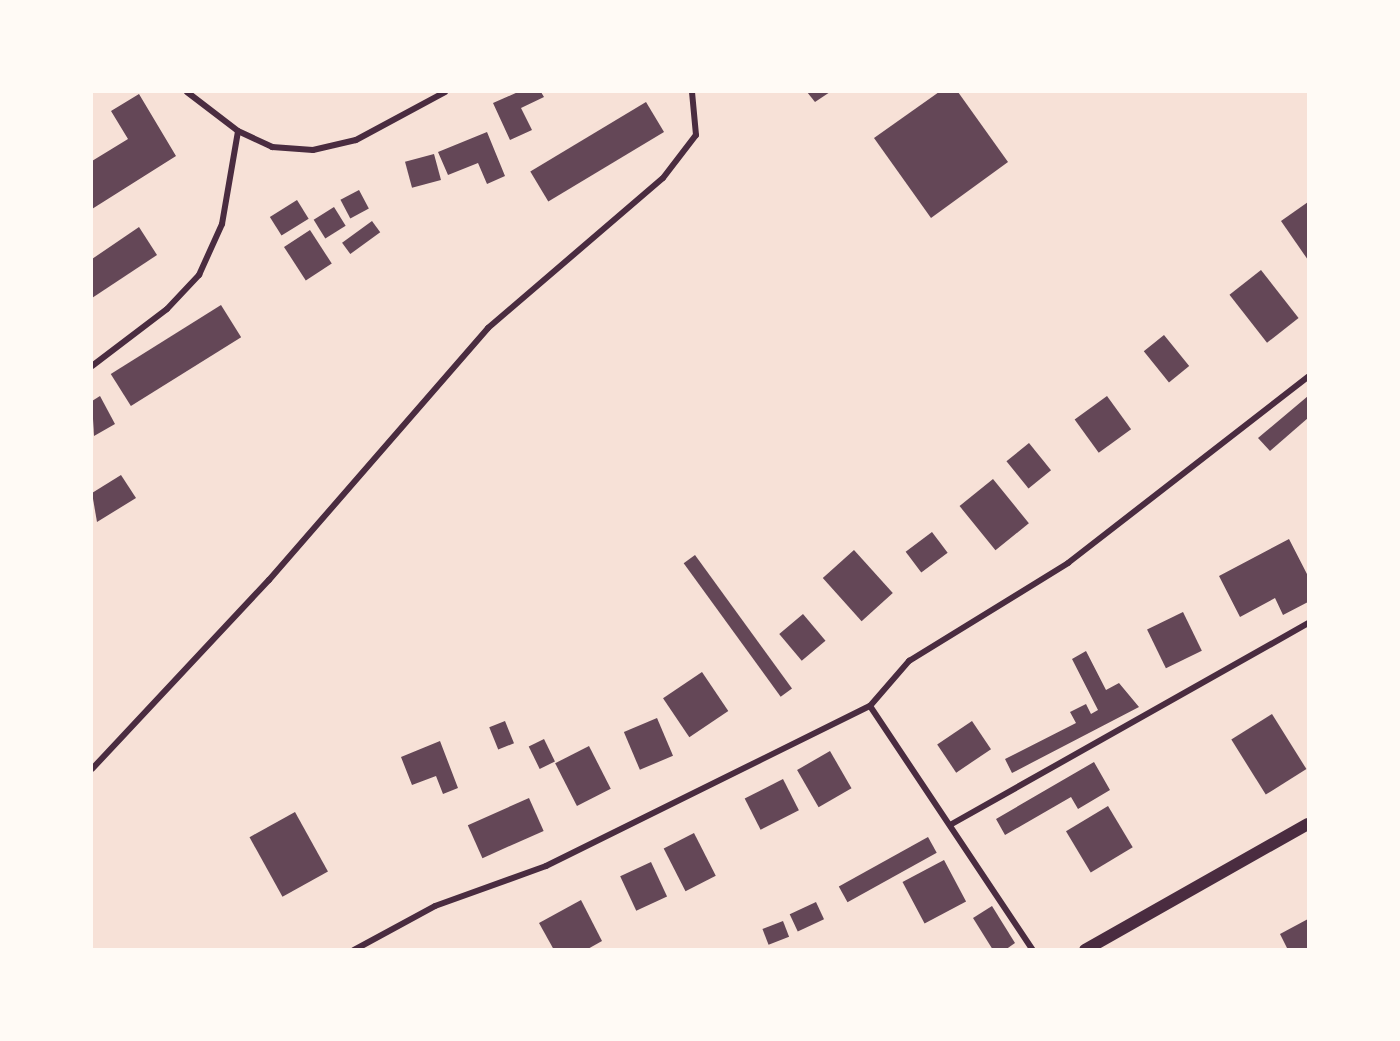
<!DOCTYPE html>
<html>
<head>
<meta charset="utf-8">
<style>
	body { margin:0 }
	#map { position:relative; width:1400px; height:1041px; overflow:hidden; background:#f7e1d7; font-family:"Work Sans",sans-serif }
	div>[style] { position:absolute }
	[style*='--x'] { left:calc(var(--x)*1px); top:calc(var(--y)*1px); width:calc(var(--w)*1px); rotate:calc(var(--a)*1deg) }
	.building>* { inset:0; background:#644757; transform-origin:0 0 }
	.minor>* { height:6px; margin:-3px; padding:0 3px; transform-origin:3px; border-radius:3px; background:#4a2c40 }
	.secondary>* { height:12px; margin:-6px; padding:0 6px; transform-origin:6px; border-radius:6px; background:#4a2c40 }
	span { translate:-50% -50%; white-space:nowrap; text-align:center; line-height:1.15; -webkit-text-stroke:6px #fffaf5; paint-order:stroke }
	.frame { position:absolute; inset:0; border:93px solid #fffaf5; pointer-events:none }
</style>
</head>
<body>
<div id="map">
	<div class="building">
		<i style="clip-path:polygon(518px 92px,541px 92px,544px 97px,521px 108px,532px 130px,510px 140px,493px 103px)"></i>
		<i style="clip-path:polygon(807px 92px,830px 92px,815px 102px)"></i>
		<i style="clip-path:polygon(939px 92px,958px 92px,1008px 162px,931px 218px,874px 138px)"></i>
		<i style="clip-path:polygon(139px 94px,176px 156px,92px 209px,92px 161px,128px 139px,111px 111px)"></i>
		<i style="left:646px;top:102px;width:35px;height:135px;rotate:59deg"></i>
		<i style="clip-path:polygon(487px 132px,505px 176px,487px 184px,478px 163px,448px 175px,438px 152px)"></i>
		<i style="left:434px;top:154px;width:27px;height:30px;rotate:75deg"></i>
		<i style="left:359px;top:190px;width:21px;height:21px;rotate:62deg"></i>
		<i style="left:297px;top:200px;width:22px;height:32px;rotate:58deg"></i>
		<i style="clip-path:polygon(1308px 202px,1308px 260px,1281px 221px)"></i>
		<i style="left:334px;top:207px;width:22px;height:24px;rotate:58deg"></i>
		<i style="left:372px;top:221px;width:14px;height:37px;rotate:54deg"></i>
		<i style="clip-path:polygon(139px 227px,157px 255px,92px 298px,92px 259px)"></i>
		<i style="left:310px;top:230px;width:40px;height:31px;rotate:57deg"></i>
		<i style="left:1261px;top:270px;width:61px;height:40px;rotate:52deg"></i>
		<i style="left:221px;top:305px;width:38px;height:130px;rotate:58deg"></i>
		<i style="left:1164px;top:335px;width:40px;height:26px;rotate:51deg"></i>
		<i style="clip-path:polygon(100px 396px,115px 424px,94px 436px,92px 401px)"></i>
		<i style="left:1107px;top:396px;width:41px;height:40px;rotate:54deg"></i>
		<i style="clip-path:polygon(1308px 396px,1308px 418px,1270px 451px,1258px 438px)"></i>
		<i style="left:1029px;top:443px;width:35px;height:29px;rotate:51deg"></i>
		<i style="clip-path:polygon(121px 475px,136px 498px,97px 522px,92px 493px)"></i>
		<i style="left:993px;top:479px;width:57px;height:43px;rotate:51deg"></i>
		<i style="left:932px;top:532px;width:26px;height:33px;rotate:53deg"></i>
		<i style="clip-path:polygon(1289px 539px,1308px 576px,1308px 602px,1283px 615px,1275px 598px,1240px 617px,1219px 576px)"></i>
		<i style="left:854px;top:550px;width:58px;height:42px;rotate:48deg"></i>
		<i style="left:695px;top:555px;width:165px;height:14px;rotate:54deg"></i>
		<i style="left:1183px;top:612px;width:43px;height:40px;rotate:64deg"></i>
		<i style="left:803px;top:614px;width:35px;height:31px;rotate:50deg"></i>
		<i style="clip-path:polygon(1086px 651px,1106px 690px,1119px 683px,1139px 707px,1012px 773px,1005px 759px,1076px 723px,1070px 712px,1086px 704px,1091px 714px,1098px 710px,1072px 659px)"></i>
		<i style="left:702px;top:672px;width:47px;height:47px;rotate:56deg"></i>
		<i style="left:1272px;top:714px;width:65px;height:48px;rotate:58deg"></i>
		<i style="left:657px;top:718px;width:41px;height:36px;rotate:67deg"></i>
		<i style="left:505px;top:721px;width:24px;height:17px;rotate:68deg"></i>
		<i style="left:972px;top:721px;width:34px;height:42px;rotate:56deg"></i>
		<i style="left:544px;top:739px;width:25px;height:17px;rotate:64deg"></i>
		<i style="clip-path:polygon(440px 741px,458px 788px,443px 794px,436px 776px,412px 785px,401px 757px)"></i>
		<i style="left:589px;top:746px;width:48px;height:38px;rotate:63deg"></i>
		<i style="left:830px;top:751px;width:43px;height:38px;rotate:60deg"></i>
		<i style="clip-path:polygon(1094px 762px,1110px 790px,1078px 809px,1071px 797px,1005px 835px,996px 819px)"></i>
		<i style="left:783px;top:779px;width:35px;height:43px;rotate:63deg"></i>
		<i style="left:529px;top:798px;width:36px;height:67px;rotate:66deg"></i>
		<i style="left:1108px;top:806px;width:48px;height:49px;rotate:59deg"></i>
		<i style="left:295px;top:812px;width:68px;height:52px;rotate:61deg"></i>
		<i style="left:694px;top:833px;width:48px;height:34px;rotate:63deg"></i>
		<i style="left:928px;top:837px;width:18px;height:102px;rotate:61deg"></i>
		<i style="left:944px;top:860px;width:47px;height:47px;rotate:62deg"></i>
		<i style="left:651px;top:862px;width:38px;height:34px;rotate:65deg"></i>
		<i style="clip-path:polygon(581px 900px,602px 941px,586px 950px,554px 950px,539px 923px)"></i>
		<i style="left:816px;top:902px;width:19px;height:29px;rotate:65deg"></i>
		<i style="clip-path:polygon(992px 906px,1015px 943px,1005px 950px,993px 950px,973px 918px)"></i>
		<i style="clip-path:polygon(1308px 919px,1308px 950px,1288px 950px,1280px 934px)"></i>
		<i style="left:783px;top:921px;width:17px;height:22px;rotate:69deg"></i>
	</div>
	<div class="minor">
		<i style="--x:187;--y:92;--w:64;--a:37.4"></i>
		<i style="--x:238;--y:131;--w:38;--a:25"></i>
		<i style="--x:272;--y:147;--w:41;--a:4.2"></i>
		<i style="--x:313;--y:150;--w:44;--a:-13.1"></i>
		<i style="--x:356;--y:140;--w:101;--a:-28.3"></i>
		<i style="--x:92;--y:366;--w:94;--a:-37.2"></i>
		<i style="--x:167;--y:309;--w:47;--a:-46.7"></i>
		<i style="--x:199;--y:275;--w:56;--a:-65.7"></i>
		<i style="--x:222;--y:224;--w:94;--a:-80.2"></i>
		<i style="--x:870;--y:706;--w:293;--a:56.3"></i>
		<i style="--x:92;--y:769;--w:259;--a:-46.9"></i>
		<i style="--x:269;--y:580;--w:334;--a:-49"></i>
		<i style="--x:488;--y:328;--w:230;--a:-40.6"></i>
		<i style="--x:663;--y:178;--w:54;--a:-52.5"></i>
		<i style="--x:696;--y:135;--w:43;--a:-95.3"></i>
		<i style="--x:950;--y:825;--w:411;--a:-29.4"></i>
		<i style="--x:354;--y:950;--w:92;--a:-28.5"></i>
		<i style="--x:435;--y:906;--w:118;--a:-19.8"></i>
		<i style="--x:546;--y:866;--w:361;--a:-26.3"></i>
		<i style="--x:870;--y:706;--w:60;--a:-49.1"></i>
		<i style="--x:909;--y:661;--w:187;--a:-31.6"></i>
		<i style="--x:1068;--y:563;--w:304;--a:-37.8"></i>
	</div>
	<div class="secondary">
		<i style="--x:1085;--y:950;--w:256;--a:-29.5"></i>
	</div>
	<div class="frame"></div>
</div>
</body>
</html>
